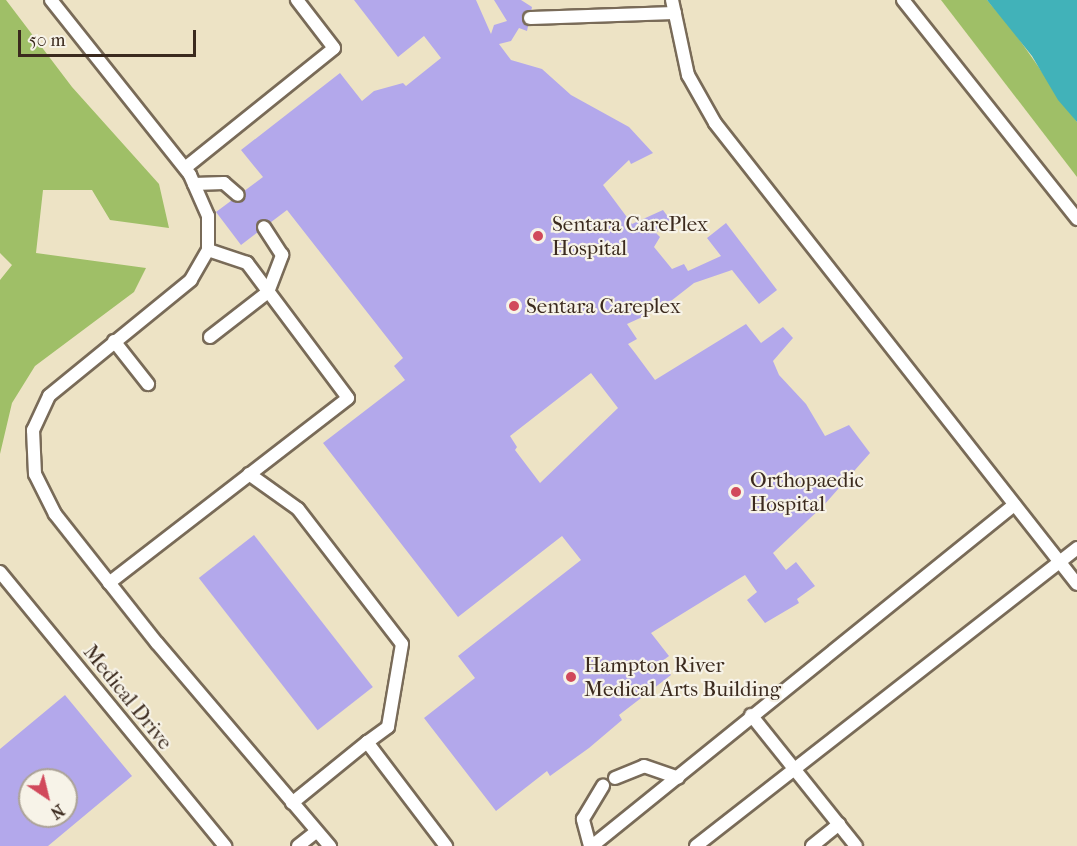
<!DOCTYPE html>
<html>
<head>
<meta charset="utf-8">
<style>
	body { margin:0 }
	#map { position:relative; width:1077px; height:846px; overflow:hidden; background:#ede3c5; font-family:"IM FELL French Canon",serif }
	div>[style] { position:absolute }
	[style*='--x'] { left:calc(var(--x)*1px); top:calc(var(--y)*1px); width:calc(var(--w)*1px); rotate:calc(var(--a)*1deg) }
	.green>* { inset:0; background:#9fbf67 }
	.water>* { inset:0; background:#41b2b9 }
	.building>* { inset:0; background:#b3a8eb; transform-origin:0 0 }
	.roads { filter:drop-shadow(2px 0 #796b58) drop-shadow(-2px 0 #796b58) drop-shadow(0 2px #796b58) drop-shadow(0 -2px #796b58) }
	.lane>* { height:12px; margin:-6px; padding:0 6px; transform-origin:6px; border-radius:6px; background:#fff }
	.dots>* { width:16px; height:16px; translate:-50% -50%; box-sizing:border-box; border:3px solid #f7f3e8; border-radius:50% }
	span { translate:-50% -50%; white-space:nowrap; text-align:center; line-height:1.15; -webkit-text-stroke:4.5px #f7f3e8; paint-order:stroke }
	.poi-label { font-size:21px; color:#3b2a1e }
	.left { translate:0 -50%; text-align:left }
	.street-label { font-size:21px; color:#3b2a1e }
	.north { position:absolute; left:18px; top:768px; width:60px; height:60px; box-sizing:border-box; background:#f7f3e8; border:2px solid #aca397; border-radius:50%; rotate:145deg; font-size:16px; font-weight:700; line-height:24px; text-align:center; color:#3b2a1e }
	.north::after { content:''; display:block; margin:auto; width:21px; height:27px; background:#d1495b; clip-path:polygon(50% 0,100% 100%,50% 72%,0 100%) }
	.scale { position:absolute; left:18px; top:30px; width:178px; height:27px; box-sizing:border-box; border:3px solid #3b2a1e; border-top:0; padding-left:8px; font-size:18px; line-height:21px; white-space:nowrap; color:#3b2a1e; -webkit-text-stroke:4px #f7f3e8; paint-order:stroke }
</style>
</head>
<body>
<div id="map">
	<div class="green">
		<i style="clip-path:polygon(0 0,6px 0,72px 87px,159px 184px,169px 228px,110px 220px,92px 190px,43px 190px,36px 253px,146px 268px,134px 292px,35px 366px,12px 403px,0 454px,0 280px,12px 265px,0 253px)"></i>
		<i style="clip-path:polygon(941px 0,987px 0,1012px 29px,1077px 122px,1077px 177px)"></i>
	</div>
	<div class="water">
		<i style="clip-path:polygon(987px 0,1077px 0,1077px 122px,1058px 100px,1032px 56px)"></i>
	</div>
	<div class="building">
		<i style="clip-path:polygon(evenodd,354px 0,476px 0,491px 34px,494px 25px,507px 21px,494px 0,521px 0,532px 7px,527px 31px,519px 28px,511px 41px,499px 44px,511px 60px,542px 69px,571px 95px,629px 127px,653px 153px,631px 164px,629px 160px,603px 185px,632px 224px,663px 210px,671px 221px,656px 233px,660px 237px,654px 247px,672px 269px,684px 264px,688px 271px,721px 256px,707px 238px,726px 223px,777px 290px,759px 304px,732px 270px,694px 283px,662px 308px,627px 324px,637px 339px,628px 344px,635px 353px,655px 380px,746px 324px,761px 343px,783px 327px,793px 338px,773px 361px,779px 375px,806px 404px,825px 436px,849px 425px,870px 453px,824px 505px,773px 553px,786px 570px,796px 562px,815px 586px,797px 599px,799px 603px,765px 623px,747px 600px,757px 592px,745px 575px,651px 633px,669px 656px,661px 662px,671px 675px,619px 715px,622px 720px,589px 748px,550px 776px,547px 771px,496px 811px,424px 718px,475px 678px,458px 656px,581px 560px,562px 536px,458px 617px,323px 443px,405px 380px,394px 366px,403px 358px,287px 210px,241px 245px,216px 212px,263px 177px,241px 150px,340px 73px,362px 101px,374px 91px,403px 83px,406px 86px,441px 58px,424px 36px,398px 57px,354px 0,591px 373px,618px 408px,540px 483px,515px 450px,517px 447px,510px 436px,591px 373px)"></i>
		<i style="left:254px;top:535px;width:193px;height:70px;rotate:52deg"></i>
		<i style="clip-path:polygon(evenodd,65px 695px,132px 776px,48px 846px,0 846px,0 749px,65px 695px,30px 780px,66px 780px,66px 816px,30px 816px,30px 780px)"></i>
	</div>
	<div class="roads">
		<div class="lane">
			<i style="--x:51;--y:0;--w:223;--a:51.5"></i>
			<i style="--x:190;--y:175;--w:45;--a:66.3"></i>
			<i style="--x:208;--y:216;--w:34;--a:90"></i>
			<i style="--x:208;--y:250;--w:34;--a:120"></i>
			<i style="--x:191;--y:280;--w:183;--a:140.8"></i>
			<i style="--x:49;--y:396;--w:38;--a:115"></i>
			<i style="--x:33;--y:430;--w:44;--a:87.4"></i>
			<i style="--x:35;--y:474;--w:45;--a:63.4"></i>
			<i style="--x:55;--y:514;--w:164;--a:51.7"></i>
			<i style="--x:157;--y:643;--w:267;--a:49.6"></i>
			<i style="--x:672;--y:0;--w:77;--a:78"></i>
			<i style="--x:688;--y:75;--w:55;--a:60.6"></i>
			<i style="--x:715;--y:123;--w:586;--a:51.86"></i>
			<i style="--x:903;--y:0;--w:280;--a:51.5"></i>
			<i style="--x:530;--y:18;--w:145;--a:-2"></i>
			<i style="--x:185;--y:168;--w:191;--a:-38.8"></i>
			<i style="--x:334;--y:48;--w:61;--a:-127.6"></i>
			<i style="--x:194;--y:184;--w:30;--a:-2"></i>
			<i style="--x:224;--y:183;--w:18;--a:41"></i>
			<i style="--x:210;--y:337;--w:73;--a:-37.8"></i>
			<i style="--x:268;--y:292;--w:40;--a:-69"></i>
			<i style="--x:282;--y:255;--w:33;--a:-123"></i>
			<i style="--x:114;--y:341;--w:55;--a:51.7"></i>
			<i style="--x:249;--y:474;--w:60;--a:35.5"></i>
			<i style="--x:298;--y:509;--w:170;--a:52.4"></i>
			<i style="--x:402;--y:644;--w:84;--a:99.6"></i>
			<i style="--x:388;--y:727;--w:26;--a:144"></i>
			<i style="--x:0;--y:572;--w:355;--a:50.6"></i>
			<i style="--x:109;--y:583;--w:302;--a:-37.7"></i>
			<i style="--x:348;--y:398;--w:169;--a:-126.8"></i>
			<i style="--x:247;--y:263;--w:41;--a:-161.6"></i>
			<i style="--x:751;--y:715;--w:168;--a:51.3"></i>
			<i style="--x:615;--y:778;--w:31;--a:-22"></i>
			<i style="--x:644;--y:766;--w:36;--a:19"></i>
			<i style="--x:292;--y:803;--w:97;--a:-39.1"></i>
			<i style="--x:367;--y:742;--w:131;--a:52.8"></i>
			<i style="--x:298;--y:846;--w:23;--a:-38"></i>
			<i style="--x:590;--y:846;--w:28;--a:-105"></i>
			<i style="--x:583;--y:819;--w:39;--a:-59"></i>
			<i style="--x:592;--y:846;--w:543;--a:-38.94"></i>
			<i style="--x:696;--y:846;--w:484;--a:-38"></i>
			<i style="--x:812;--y:846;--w:35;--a:-39"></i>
		</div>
	</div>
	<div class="dots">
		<i style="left:538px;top:236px;background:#d1495b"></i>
		<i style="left:514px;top:306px;background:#d1495b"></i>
		<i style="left:736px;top:492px;background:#d1495b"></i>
		<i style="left:571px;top:677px;background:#d1495b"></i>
	</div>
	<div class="poi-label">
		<span class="left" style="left:552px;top:236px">Sentara CarePlex<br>Hospital</span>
		<span class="left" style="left:526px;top:306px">Sentara Careplex</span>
		<span class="left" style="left:750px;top:492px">Orthopaedic<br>Hospital</span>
		<span class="left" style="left:584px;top:677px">Hampton River<br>Medical Arts Building</span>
	</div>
	<div class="street-label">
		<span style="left:128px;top:697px;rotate:51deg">Medical Drive</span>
	</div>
	<div class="north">N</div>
	<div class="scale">50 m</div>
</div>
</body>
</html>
